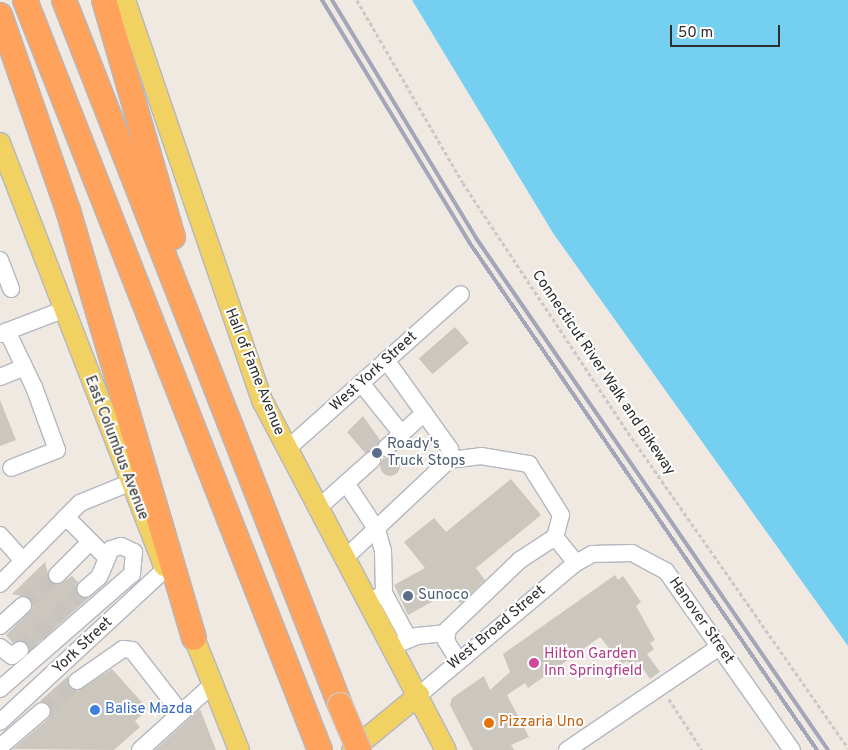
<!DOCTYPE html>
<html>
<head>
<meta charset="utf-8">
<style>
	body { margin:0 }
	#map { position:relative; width:848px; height:750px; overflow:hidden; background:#efe9e1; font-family:Overpass,sans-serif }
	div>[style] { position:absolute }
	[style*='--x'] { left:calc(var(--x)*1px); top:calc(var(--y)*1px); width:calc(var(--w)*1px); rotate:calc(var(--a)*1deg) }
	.water>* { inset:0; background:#75cff0 }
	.building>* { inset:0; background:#cbc7bf; transform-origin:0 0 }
	.round { border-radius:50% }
	.minor-tunnel>* { height:16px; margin-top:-8px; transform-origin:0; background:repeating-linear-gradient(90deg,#c8c4bd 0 16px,transparent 0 24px) }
	.path>* { height:2.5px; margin-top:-1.25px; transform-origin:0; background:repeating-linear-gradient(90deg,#c9c9c9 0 4px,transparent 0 6.5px) }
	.roads { filter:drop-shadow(1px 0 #b4b7c1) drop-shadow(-1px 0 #b4b7c1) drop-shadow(0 1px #b4b7c1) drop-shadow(0 -1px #b4b7c1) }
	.minor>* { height:16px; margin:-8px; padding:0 8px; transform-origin:8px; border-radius:8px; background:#fff }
	.major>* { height:20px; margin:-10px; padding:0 10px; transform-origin:10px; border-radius:10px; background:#f2d163 }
	.highway>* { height:24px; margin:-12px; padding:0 12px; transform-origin:12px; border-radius:12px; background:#ffa35c }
	.rail>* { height:4px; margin:-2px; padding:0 2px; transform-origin:2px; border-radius:2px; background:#a3a6b8 }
	.bridges { filter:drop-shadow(1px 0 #c9c9c9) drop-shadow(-1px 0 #c9c9c9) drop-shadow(0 1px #c9c9c9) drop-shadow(0 -1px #c9c9c9) }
	.highway-bridge>* { height:24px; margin:-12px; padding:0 12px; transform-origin:12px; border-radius:12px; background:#ffa35c }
	.dots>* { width:14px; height:14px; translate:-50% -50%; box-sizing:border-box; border:2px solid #fff; border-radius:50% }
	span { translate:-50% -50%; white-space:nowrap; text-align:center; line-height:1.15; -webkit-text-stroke:4px #fff; paint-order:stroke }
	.street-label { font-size:15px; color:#2e2e2e }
	.service-label { font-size:15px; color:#4e5e75 }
	.left { translate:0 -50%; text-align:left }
	.hotel-label { font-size:15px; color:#b23c85 }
	.shop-label { font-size:15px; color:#366cbe }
	.food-label { font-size:15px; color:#c56008 }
	.scale { position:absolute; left:670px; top:25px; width:110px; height:22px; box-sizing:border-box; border:2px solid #2e2e2e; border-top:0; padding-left:6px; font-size:15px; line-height:18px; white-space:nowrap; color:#2e2e2e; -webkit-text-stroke:4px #fff; paint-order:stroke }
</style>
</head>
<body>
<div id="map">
	<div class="water">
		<i style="clip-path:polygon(412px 0,848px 0,848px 646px,553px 233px)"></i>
	</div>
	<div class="building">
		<i style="left:455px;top:327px;width:21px;height:48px;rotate:49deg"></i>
		<i style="clip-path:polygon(0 400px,16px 440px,0 446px)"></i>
		<i style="clip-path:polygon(363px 416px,380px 440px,377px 452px,365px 453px,347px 432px)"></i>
		<i class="round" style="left:380px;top:456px;width:20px;height:20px"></i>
		<i style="clip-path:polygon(511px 479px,541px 515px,476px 568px,485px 580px,461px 603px,446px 594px,408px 615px,394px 585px,425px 568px,404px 542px,434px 518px,446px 532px)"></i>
		<i style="clip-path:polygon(45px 562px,50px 582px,60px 584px,72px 576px,78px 582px,77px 595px,90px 597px,30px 650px,24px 641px,13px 643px,6px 635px,33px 608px,30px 598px,12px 594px)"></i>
		<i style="clip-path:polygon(615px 575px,618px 580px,623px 576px,641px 602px,636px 606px,655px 640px,650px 643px,654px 649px,647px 654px,660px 672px,650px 679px,638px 661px,631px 666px,627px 661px,622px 664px,600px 637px,528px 688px,525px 683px,507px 695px,529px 737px,511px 745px,514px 750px,473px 750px,450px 705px,452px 698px,484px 676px,490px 690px,510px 672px,503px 654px)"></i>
		<i style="clip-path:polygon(112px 669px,148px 709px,135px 721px,140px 727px,114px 750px,13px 749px,49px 718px,50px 705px,40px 701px,68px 676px,69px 686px,78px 691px)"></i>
		<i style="clip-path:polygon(200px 709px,216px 750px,155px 750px)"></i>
	</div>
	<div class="minor-tunnel">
		<i style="--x:23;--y:605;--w:45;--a:-41.4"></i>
		<i style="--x:20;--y:650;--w:89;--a:-43.2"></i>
		<i style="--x:42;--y:711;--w:46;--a:-40.6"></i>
	</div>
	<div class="path">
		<i style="--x:357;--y:0;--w:211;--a:59.9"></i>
		<i style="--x:463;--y:183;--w:306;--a:56.5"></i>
		<i style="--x:632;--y:438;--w:378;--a:55.1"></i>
		<i style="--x:669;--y:699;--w:61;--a:57.1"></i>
	</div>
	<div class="roads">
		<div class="minor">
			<i style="--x:0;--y:260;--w:31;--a:69"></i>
			<i style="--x:7;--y:331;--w:62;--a:64.3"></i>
			<i style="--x:34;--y:387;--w:67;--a:69.9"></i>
			<i style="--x:57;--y:450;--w:49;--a:158.6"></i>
			<i style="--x:0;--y:334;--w:67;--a:-20.9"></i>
			<i style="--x:386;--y:360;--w:110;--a:54.3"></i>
			<i style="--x:450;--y:449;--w:11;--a:95"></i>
			<i style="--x:0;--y:377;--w:24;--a:-22"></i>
			<i style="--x:361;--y:383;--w:65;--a:51.2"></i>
			<i style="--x:386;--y:448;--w:52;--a:-42.6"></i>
			<i style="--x:286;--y:450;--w:234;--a:-41.7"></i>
			<i style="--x:449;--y:460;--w:32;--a:-7"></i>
			<i style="--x:481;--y:456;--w:49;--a:9.5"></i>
			<i style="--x:529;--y:464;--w:60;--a:57.9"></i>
			<i style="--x:561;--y:515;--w:23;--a:105"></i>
			<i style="--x:346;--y:483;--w:56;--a:56.6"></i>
			<i style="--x:377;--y:530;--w:22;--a:74"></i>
			<i style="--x:383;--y:551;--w:42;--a:88.6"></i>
			<i style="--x:317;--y:509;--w:74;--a:-41.7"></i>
			<i style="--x:66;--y:517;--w:55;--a:45"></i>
			<i style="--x:0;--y:535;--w:31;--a:48"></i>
			<i style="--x:344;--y:559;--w:144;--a:-43.3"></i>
			<i style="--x:57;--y:575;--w:44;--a:-45"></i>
			<i style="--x:0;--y:584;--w:114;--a:-45.4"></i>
			<i style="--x:80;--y:503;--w:53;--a:-22.2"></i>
			<i style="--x:376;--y:598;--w:9;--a:-32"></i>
			<i style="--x:384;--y:593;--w:52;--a:61.5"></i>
			<i style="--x:0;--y:626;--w:31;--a:-42"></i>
			<i style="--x:401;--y:643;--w:17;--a:-24"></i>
			<i style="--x:417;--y:636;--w:30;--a:-6"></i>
			<i style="--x:0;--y:647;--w:15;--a:37"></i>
			<i style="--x:12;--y:656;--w:10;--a:-37"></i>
			<i style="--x:458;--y:660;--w:22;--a:-122"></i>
			<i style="--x:446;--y:641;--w:12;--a:-81"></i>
			<i style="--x:448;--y:629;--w:100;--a:-43.8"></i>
			<i style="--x:520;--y:560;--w:42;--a:-33.3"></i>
			<i style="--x:555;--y:537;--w:33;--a:51"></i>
			<i style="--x:77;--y:681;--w:56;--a:-34.8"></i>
			<i style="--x:123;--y:649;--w:9;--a:6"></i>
			<i style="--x:132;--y:650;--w:80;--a:52.1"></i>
			<i style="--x:0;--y:689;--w:175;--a:-41.1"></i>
			<i style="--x:132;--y:574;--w:22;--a:-85"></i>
			<i style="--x:134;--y:552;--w:14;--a:-155"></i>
			<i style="--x:121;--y:546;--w:10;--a:163"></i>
			<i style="--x:111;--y:549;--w:30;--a:113"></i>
			<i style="--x:99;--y:577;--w:18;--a:139"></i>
			<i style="--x:419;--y:695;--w:205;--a:-40.1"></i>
			<i style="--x:576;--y:563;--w:18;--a:-29"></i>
			<i style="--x:592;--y:554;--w:40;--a:-1.4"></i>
			<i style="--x:632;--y:553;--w:38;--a:28"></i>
			<i style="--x:666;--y:571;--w:219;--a:54.9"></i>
			<i style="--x:0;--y:722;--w:225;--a:-42.8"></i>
			<i style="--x:0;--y:747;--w:55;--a:-40.6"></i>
			<i style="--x:140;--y:750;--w:97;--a:-42.1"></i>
			<i style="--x:567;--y:750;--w:184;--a:-34.1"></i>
		</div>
		<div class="major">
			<i style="--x:125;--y:0;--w:425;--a:71.1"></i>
			<i style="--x:263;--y:402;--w:393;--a:62.3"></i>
			<i style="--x:0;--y:143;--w:454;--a:68.8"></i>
			<i style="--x:189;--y:625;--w:135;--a:68.2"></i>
			<i style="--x:352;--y:750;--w:87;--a:-39.4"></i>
		</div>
		<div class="highway">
			<i style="--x:25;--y:0;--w:806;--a:68.53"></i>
			<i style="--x:64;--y:0;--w:757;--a:68.62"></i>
			<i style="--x:104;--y:0;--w:247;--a:73.8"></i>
			<i style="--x:0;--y:15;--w:207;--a:70.8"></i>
			<i style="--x:68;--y:210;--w:446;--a:73.6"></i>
		</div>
	</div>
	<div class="rail">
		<i style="--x:322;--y:0;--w:283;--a:58.7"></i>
		<i style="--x:469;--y:242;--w:616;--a:55.59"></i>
		<i style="--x:332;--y:0;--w:278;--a:58.8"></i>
		<i style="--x:476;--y:238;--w:621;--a:55.49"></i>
	</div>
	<div class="bridges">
		<div class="highway-bridge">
			<i style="--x:340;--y:705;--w:49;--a:67.1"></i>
		</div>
	</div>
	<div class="dots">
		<i style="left:377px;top:453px;background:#5c6f8a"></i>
		<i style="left:408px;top:596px;background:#5c6f8a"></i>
		<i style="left:534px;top:663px;background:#d1479c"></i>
		<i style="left:95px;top:710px;background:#3f7fe0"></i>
		<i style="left:489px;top:723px;background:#e8710a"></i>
	</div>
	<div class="street-label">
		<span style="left:254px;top:372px;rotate:68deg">Hall of Fame Avenue</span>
		<span style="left:374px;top:372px;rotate:-42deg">West York Street</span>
		<span style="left:603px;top:373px;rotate:56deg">Connecticut River Walk and Bikeway</span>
		<span style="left:116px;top:448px;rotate:69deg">East Columbus Avenue</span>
		<span style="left:701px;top:621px;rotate:55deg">Hanover Street</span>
		<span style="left:497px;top:628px;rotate:-40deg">West Broad Street</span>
		<span style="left:83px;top:646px;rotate:-43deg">York Street</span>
	</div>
	<div class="service-label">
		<span class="left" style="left:387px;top:453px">Roady's<br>Truck Stops</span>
		<span class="left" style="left:418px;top:596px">Sunoco</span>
	</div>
	<div class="hotel-label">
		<span class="left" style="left:544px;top:663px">Hilton Garden<br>Inn Springfield</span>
	</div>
	<div class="shop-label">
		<span class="left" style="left:105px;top:710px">Balise Mazda</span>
	</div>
	<div class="food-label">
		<span class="left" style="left:499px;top:723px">Pizzaria Uno</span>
	</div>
	<div class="scale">50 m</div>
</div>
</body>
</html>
